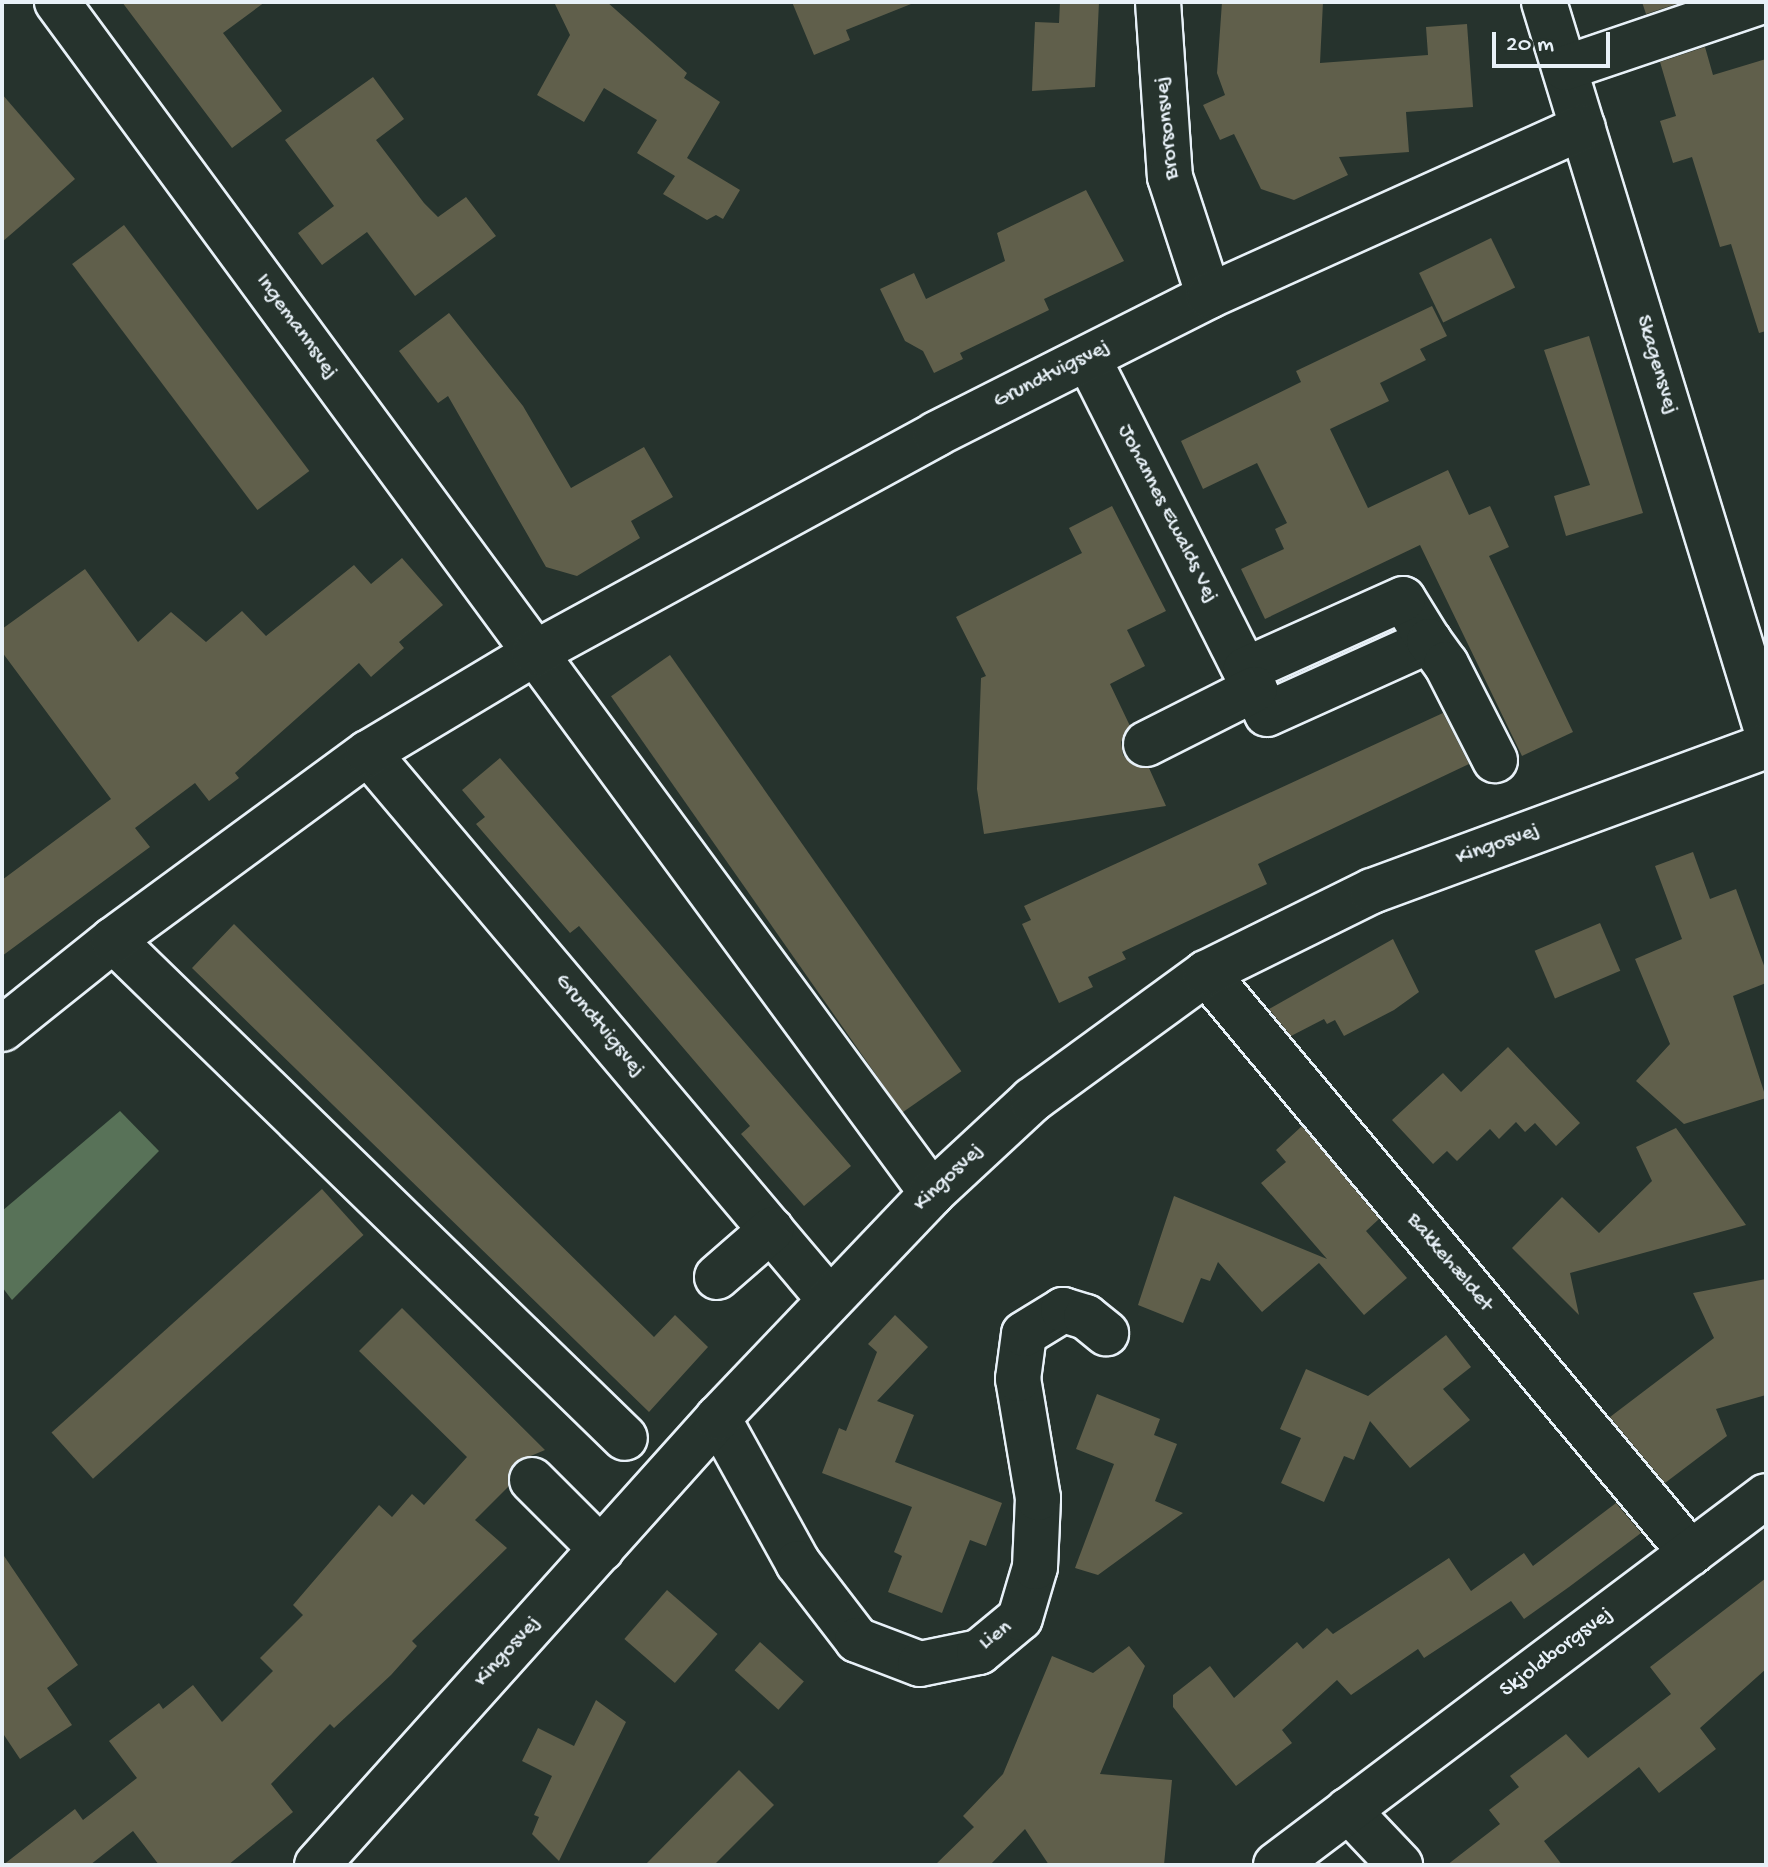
<!DOCTYPE html>
<html>
<head>
<meta charset="utf-8">
<style>
	body { margin:0 }
	#map { position:relative; width:1768px; height:1867px; overflow:hidden; background:#26332d; font-family:"Gochi Hand",sans-serif }
	div>[style] { position:absolute }
	[style*='--x'] { left:calc(var(--x)*1px); top:calc(var(--y)*1px); width:calc(var(--w)*1px); rotate:calc(var(--a)*1deg) }
	.green>* { inset:0; background:#587258 }
	.building>* { inset:0; background:#605f4b; transform-origin:0 0 }
	.roads { filter:drop-shadow(2px 0 #e8f1f8) drop-shadow(-2px 0 #e8f1f8) drop-shadow(0 2px #e8f1f8) drop-shadow(0 -2px #e8f1f8) }
	.minor>* { height:44px; margin:-22px; padding:0 22px; transform-origin:22px; border-radius:22px; background:#26332d }
	span { translate:-50% -50%; white-space:nowrap; text-align:center; line-height:1.15; -webkit-text-stroke:6px #26332d; paint-order:stroke }
	.street-label { font-size:22px; color:#e8f1f8 }
	.frame { position:absolute; inset:0; border:4px solid #e8f1f8; pointer-events:none }
	.scale { position:absolute; left:1492px; top:32px; width:118px; height:36px; box-sizing:border-box; border:4px solid #e8f1f8; border-top:0; padding-left:10px; font-size:24px; line-height:28px; white-space:nowrap; color:#e8f1f8; -webkit-text-stroke:6px #26332d; paint-order:stroke }
</style>
</head>
<body>
<div id="map">
	<div class="green">
		<i style="clip-path:polygon(120px 1111px,159px 1151px,12px 1300px,2px 1287px,2px 1211px)"></i>
	</div>
	<div class="building">
		<i style="clip-path:polygon(122px 2px,265px 2px,223px 33px,282px 111px,232px 148px)"></i>
		<i style="clip-path:polygon(554px 2px,607px 2px,687px 73px,684px 78px,720px 102px,687px 158px,740px 190px,723px 219px,716px 215px,707px 220px,663px 194px,675px 176px,637px 153px,657px 120px,604px 88px,584px 122px,537px 95px,570px 35px)"></i>
		<i style="clip-path:polygon(792px 2px,911px 2px,911px 4px,846px 30px,850px 40px,814px 55px)"></i>
		<i style="clip-path:polygon(1060px 2px,1099px 2px,1095px 87px,1032px 91px,1035px 22px,1059px 23px)"></i>
		<i style="clip-path:polygon(1222px 2px,1323px 2px,1320px 63px,1428px 55px,1426px 27px,1467px 24px,1473px 107px,1406px 112px,1409px 152px,1339px 157px,1348px 175px,1294px 200px,1261px 189px,1234px 134px,1220px 140px,1203px 105px,1225px 95px,1217px 73px)"></i>
		<i style="clip-path:polygon(1642px 2px,1682px 2px,1646px 14px)"></i>
		<i style="clip-path:polygon(1705px 47px,1713px 75px,1766px 59px,1766px 331px,1759px 333px,1731px 244px,1720px 247px,1692px 157px,1673px 163px,1660px 121px,1676px 116px,1660px 62px)"></i>
		<i style="clip-path:polygon(373px 77px,404px 119px,376px 140px,424px 203px,438px 217px,466px 197px,496px 236px,415px 296px,367px 232px,322px 265px,298px 233px,334px 206px,285px 140px)"></i>
		<i style="clip-path:polygon(2px 94px,75px 179px,2px 242px)"></i>
		<i style="clip-path:polygon(1086px 190px,1124px 261px,1044px 299px,1049px 310px,960px 353px,963px 359px,934px 373px,923px 351px,905px 341px,880px 289px,914px 273px,926px 299px,1005px 261px,997px 233px)"></i>
		<i style="left:124px;top:225px;width:308px;height:65px;rotate:53deg"></i>
		<i style="left:1491px;top:238px;width:55px;height:80px;rotate:64deg"></i>
		<i style="clip-path:polygon(1432px 306px,1447px 336px,1420px 349px,1426px 360px,1380px 383px,1389px 401px,1330px 429px,1368px 508px,1448px 470px,1469px 515px,1490px 506px,1509px 547px,1489px 556px,1573px 732px,1522px 756px,1420px 545px,1265px 619px,1241px 569px,1284px 549px,1275px 529px,1287px 523px,1257px 463px,1203px 489px,1181px 441px,1301px 382px,1296px 371px)"></i>
		<i style="clip-path:polygon(449px 313px,523px 406px,571px 488px,644px 447px,673px 497px,631px 521px,640px 538px,577px 576px,546px 567px,448px 396px,438px 403px,399px 351px)"></i>
		<i style="clip-path:polygon(1589px 336px,1643px 513px,1566px 536px,1554px 496px,1590px 485px,1544px 350px)"></i>
		<i style="clip-path:polygon(1112px 506px,1166px 611px,1127px 630px,1145px 666px,1110px 684px,1130px 726px,1121px 742px,1123px 755px,1133px 765px,1149px 768px,1166px 806px,984px 834px,977px 789px,981px 678px,986px 676px,956px 617px,1082px 553px,1069px 528px)"></i>
		<i style="clip-path:polygon(402px 558px,443px 605px,399px 642px,404px 648px,371px 677px,359px 663px,235px 773px,239px 778px,209px 801px,195px 783px,135px 828px,150px 847px,2px 956px,2px 880px,111px 799px,2px 652px,2px 629px,85px 569px,138px 642px,171px 612px,206px 642px,242px 611px,266px 636px,354px 565px,371px 584px)"></i>
		<i style="left:670px;top:655px;width:508px;height:72px;rotate:55deg"></i>
		<i style="clip-path:polygon(1443px 713px,1469px 764px,1258px 864px,1267px 884px,1122px 952px,1126px 959px,1088px 977px,1093px 987px,1059px 1003px,1022px 924px,1031px 920px,1024px 906px)"></i>
		<i style="clip-path:polygon(500px 758px,851px 1166px,804px 1206px,741px 1134px,750px 1126px,579px 926px,570px 933px,476px 824px,485px 817px,462px 790px)"></i>
		<i style="clip-path:polygon(1693px 852px,1710px 899px,1736px 889px,1766px 971px,1766px 983px,1733px 996px,1766px 1098px,1684px 1124px,1636px 1081px,1670px 1044px,1635px 959px,1682px 939px,1655px 866px)"></i>
		<i style="left:1600px;top:923px;width:52px;height:71px;rotate:67deg"></i>
		<i style="clip-path:polygon(234px 924px,654px 1337px,675px 1315px,708px 1347px,649px 1412px,192px 968px)"></i>
		<i style="clip-path:polygon(1393px 939px,1419px 992px,1394px 1010px,1344px 1036px,1335px 1020px,1327px 1024px,1324px 1019px,1291px 1036px,1269px 1009px)"></i>
		<i style="clip-path:polygon(1508px 1047px,1580px 1123px,1556px 1146px,1535px 1123px,1525px 1132px,1516px 1122px,1499px 1139px,1490px 1129px,1457px 1161px,1447px 1151px,1433px 1164px,1392px 1120px,1443px 1073px,1461px 1092px)"></i>
		<i style="clip-path:polygon(1302px 1126px,1379px 1219px,1366px 1231px,1407px 1278px,1364px 1315px,1319px 1263px,1262px 1312px,1218px 1262px,1210px 1281px,1201px 1278px,1183px 1323px,1138px 1305px,1174px 1196px,1327px 1259px,1261px 1183px,1286px 1162px,1276px 1150px)"></i>
		<i style="clip-path:polygon(1676px 1128px,1746px 1225px,1570px 1273px,1579px 1315px,1512px 1248px,1562px 1197px,1599px 1233px,1652px 1181px,1636px 1147px)"></i>
		<i style="left:322px;top:1189px;width:62px;height:364px;rotate:48deg"></i>
		<i style="clip-path:polygon(1766px 1279px,1766px 1395px,1716px 1409px,1727px 1436px,1665px 1483px,1610px 1417px,1714px 1338px,1693px 1293px)"></i>
		<i style="clip-path:polygon(402px 1308px,545px 1450px,514px 1463px,508px 1487px,475px 1520px,507px 1548px,412px 1641px,417px 1646px,391px 1675px,334px 1728px,330px 1724px,271px 1784px,293px 1812px,228px 1865px,159px 1865px,133px 1831px,90px 1865px,3px 1865px,75px 1809px,83px 1820px,137px 1778px,109px 1741px,159px 1703px,163px 1709px,193px 1685px,222px 1722px,273px 1671px,260px 1658px,303px 1615px,293px 1605px,379px 1505px,392px 1517px,412px 1494px,424px 1505px,467px 1457px,359px 1351px)"></i>
		<i style="clip-path:polygon(895px 1315px,928px 1347px,877px 1401px,914px 1415px,895px 1462px,1002px 1503px,986px 1546px,970px 1540px,942px 1613px,888px 1592px,902px 1556px,894px 1552px,912px 1507px,822px 1473px,839px 1428px,846px 1431px,877px 1352px,868px 1344px)"></i>
		<i style="clip-path:polygon(1446px 1335px,1471px 1367px,1443px 1389px,1470px 1420px,1410px 1468px,1370px 1421px,1354px 1460px,1344px 1456px,1324px 1502px,1281px 1483px,1301px 1438px,1280px 1429px,1306px 1369px,1368px 1396px)"></i>
		<i style="clip-path:polygon(1097px 1394px,1160px 1419px,1154px 1435px,1177px 1444px,1155px 1501px,1183px 1513px,1098px 1575px,1075px 1568px,1114px 1464px,1076px 1449px)"></i>
		<i style="clip-path:polygon(1616px 1503px,1641px 1533px,1569px 1587px,1524px 1619px,1511px 1601px,1424px 1658px,1418px 1649px,1351px 1695px,1337px 1680px,1282px 1730px,1292px 1743px,1236px 1786px,1173px 1707px,1173px 1695px,1210px 1666px,1234px 1698px,1297px 1642px,1303px 1649px,1327px 1628px,1333px 1634px,1449px 1558px,1471px 1591px,1524px 1553px,1533px 1566px)"></i>
		<i style="clip-path:polygon(2px 1553px,78px 1665px,47px 1688px,72px 1725px,20px 1759px,2px 1732px)"></i>
		<i style="clip-path:polygon(1766px 1578px,1766px 1669px,1700px 1728px,1716px 1749px,1659px 1793px,1639px 1767px,1544px 1841px,1562px 1865px,1447px 1865px,1500px 1824px,1489px 1810px,1519px 1787px,1510px 1776px,1566px 1734px,1588px 1758px,1671px 1694px,1650px 1667px)"></i>
		<i style="left:667px;top:1590px;width:67px;height:65px;rotate:41deg"></i>
		<i style="left:760px;top:1642px;width:59px;height:38px;rotate:42deg"></i>
		<i style="clip-path:polygon(1129px 1646px,1145px 1666px,1100px 1774px,1172px 1780px,1164px 1865px,1049px 1865px,1025px 1829px,990px 1865px,935px 1865px,974px 1827px,963px 1816px,1003px 1774px,1052px 1656px,1093px 1673px)"></i>
		<i style="clip-path:polygon(596px 1700px,626px 1722px,559px 1861px,532px 1834px,539px 1817px,534px 1815px,552px 1776px,522px 1761px,538px 1728px,574px 1746px)"></i>
		<i style="clip-path:polygon(739px 1770px,774px 1805px,714px 1865px,645px 1865px)"></i>
	</div>
	<div class="roads">
		<div class="minor">
			<i style="--x:57;--y:2;--w:1478;--a:53.7"></i>
			<i style="--x:1158;--y:2;--w:175;--a:86.1"></i>
			<i style="--x:1170;--y:177;--w:125;--a:71.9"></i>
			<i style="--x:1544;--y:2;--w:759;--a:73"></i>
			<i style="--x:1565;--y:68;--w:206;--a:-18.7"></i>
			<i style="--x:1088;--y:358;--w:398;--a:63.3"></i>
			<i style="--x:1267;--y:714;--w:178;--a:-24.3"></i>
			<i style="--x:1429;--y:641;--w:49;--a:-121.8"></i>
			<i style="--x:1403;--y:599;--w:173;--a:155.8"></i>
			<i style="--x:1429;--y:641;--w:29;--a:54"></i>
			<i style="--x:1446;--y:664;--w:108;--a:63"></i>
			<i style="--x:1146;--y:744;--w:122;--a:-26.8"></i>
			<i style="--x:368;--y:753;--w:715;--a:49.82"></i>
			<i style="--x:113;--y:940;--w:714;--a:44.21"></i>
			<i style="--x:1206;--y:973;--w:756;--a:50.1"></i>
			<i style="--x:2;--y:1029;--w:142;--a:-38.7"></i>
			<i style="--x:113;--y:940;--w:316;--a:-36.3"></i>
			<i style="--x:368;--y:753;--w:195;--a:-30.9"></i>
			<i style="--x:535;--y:653;--w:457;--a:-28.6"></i>
			<i style="--x:936;--y:434;--w:306;--a:-26.8"></i>
			<i style="--x:1209;--y:296;--w:410;--a:-24.3"></i>
			<i style="--x:717;--y:1277;--w:72;--a:-41"></i>
			<i style="--x:718;--y:1418;--w:166;--a:61.1"></i>
			<i style="--x:798;--y:1563;--w:97;--a:52.5"></i>
			<i style="--x:857;--y:1640;--w:67;--a:20.9"></i>
			<i style="--x:920;--y:1664;--w:60;--a:-11.5"></i>
			<i style="--x:979;--y:1652;--w:53;--a:-39.7"></i>
			<i style="--x:1020;--y:1618;--w:53;--a:-73.6"></i>
			<i style="--x:1035;--y:1567;--w:69;--a:-87.5"></i>
			<i style="--x:1038;--y:1498;--w:121;--a:-99.5"></i>
			<i style="--x:1018;--y:1379;--w:45;--a:-82.4"></i>
			<i style="--x:1024;--y:1334;--w:46;--a:-31.6"></i>
			<i style="--x:1063;--y:1310;--w:24;--a:17"></i>
			<i style="--x:1086;--y:1317;--w:26;--a:39"></i>
			<i style="--x:532;--y:1480;--w:98;--a:45"></i>
			<i style="--x:1348;--y:1810;--w:76;--a:46.6"></i>
			<i style="--x:317;--y:1865;--w:601;--a:-48.1"></i>
			<i style="--x:718;--y:1418;--w:311;--a:-46.4"></i>
			<i style="--x:932;--y:1193;--w:137;--a:-42.9"></i>
			<i style="--x:1032;--y:1100;--w:215;--a:-36.1"></i>
			<i style="--x:1206;--y:973;--w:185;--a:-26.3"></i>
			<i style="--x:1372;--y:891;--w:420;--a:-20.2"></i>
			<i style="--x:1276;--y:1865;--w:613;--a:-36.98"></i>
		</div>
	</div>
	<div class="street-label">
		<span style="left:1168px;top:128px;rotate:-96deg">Brorsonsvej</span>
		<span style="left:296px;top:327px;rotate:54deg">Ingemannsvej</span>
		<span style="left:1656px;top:365px;rotate:73deg">Skagensvej</span>
		<span style="left:1052px;top:375px;rotate:-27deg">Grundtvigsvej</span>
		<span style="left:1167px;top:514px;rotate:63deg">Johannes Ewalds Vej</span>
		<span style="left:1498px;top:845px;rotate:-20deg">Kingosvej</span>
		<span style="left:599px;top:1026px;rotate:50deg">Grundtvigsvej</span>
		<span style="left:949px;top:1178px;rotate:-44deg">Kingosvej</span>
		<span style="left:1449px;top:1263px;rotate:50deg">Bakkehældet</span>
		<span style="left:996px;top:1636px;rotate:-37deg">Lien</span>
		<span style="left:508px;top:1652px;rotate:-48deg">Kingosvej</span>
		<span style="left:1557px;top:1653px;rotate:-37deg">Skjoldborgsvej</span>
	</div>
	<div class="frame"></div>
	<div class="scale">20 m</div>
</div>
</body>
</html>
